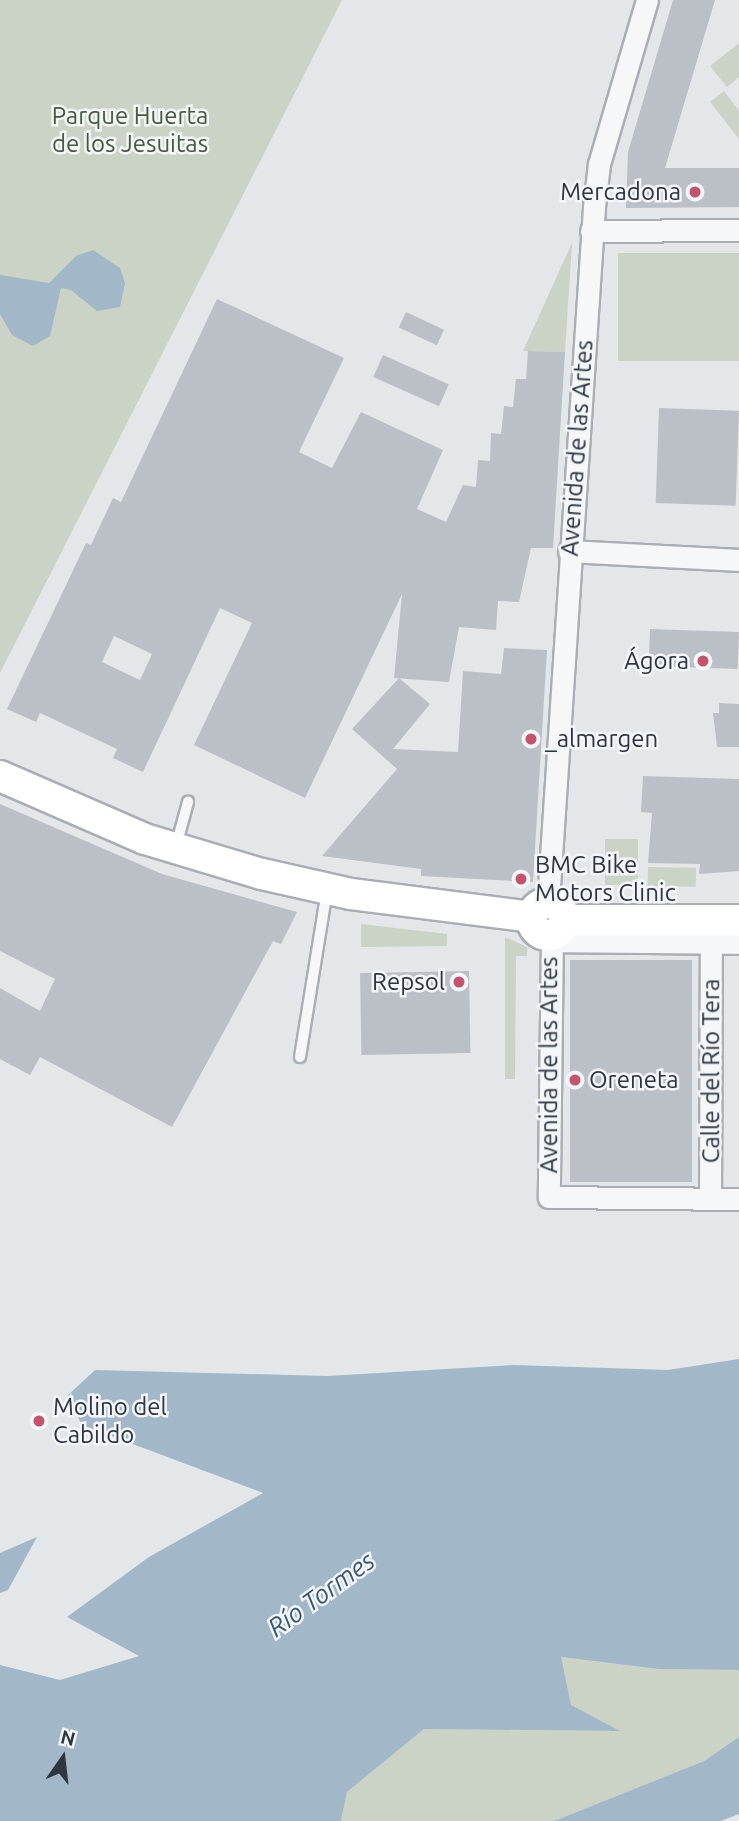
<!DOCTYPE html>
<html>
<head>
<meta charset="utf-8">
<style>
	body { margin:0 }
	#map { position:relative; width:739px; height:1821px; overflow:hidden; background:#e3e7ea; font-family:Ubuntu,sans-serif }
	div>[style] { position:absolute }
	[style*='--x'] { left:calc(var(--x)*1px); top:calc(var(--y)*1px); width:calc(var(--w)*1px); rotate:calc(var(--a)*1deg) }
	.green>* { inset:0; background:#cad3c5; transform-origin:0 0 }
	.water>* { inset:0; background:#a2b7c7 }
	.building>* { inset:0; background:#bbc0c7; transform-origin:0 0 }
	.roads { filter:drop-shadow(2px 0 #a9aeb4) drop-shadow(-2px 0 #a9aeb4) drop-shadow(0 2px #a9aeb4) drop-shadow(0 -2px #a9aeb4) }
	.lane>* { height:10px; margin:-5px; padding:0 5px; transform-origin:5px; border-radius:5px; background:#f6f7f9 }
	.street>* { height:21px; margin:-10.5px; padding:0 10.5px; transform-origin:10.5px; border-radius:10.5px; background:#f6f7f9 }
	.secondary>* { height:30px; margin:-15px; padding:0 15px; transform-origin:15px; border-radius:15px; background:#fff }
	.secondary>.ring { margin:-15px; padding:0; box-sizing:content-box; background:none; border:30px solid #fff; border-radius:50% }
	.dots>* { width:19px; height:19px; translate:-50% -50%; box-sizing:border-box; border:4px solid #f3f5f8; border-radius:50% }
	span { translate:-50% -50%; white-space:nowrap; text-align:center; line-height:1.15; -webkit-text-stroke:5px #f3f5f8; paint-order:stroke }
	.park-label { font-size:24px; color:#445c3b }
	.poi-label { font-size:24px; color:#2d3641 }
	.right { translate:-100% -50%; text-align:right }
	.left { translate:0 -50%; text-align:left }
	.street-label { font-size:24px; color:#2d3641 }
	.water-label { font-size:26px; color:#3a5772; font-style:italic }
	.north { position:absolute; left:28px; top:1723px; width:70px; height:70px; -webkit-text-stroke:5px #f3f5f8; paint-order:stroke; rotate:14deg; font-size:19px; font-weight:700; line-height:28px; text-align:center; color:#2d3641 }
	.north::after { content:''; display:block; margin:auto; width:24px; height:32px; background:#2d3641; clip-path:polygon(50% 0,100% 100%,50% 72%,0 100%) }
</style>
</head>
<body>
<div id="map">
	<div class="green">
		<i style="clip-path:polygon(0 0,342px 0,0 673px)"></i>
		<i style="clip-path:polygon(739px 43px,739px 77px,727px 87px,710px 66px)"></i>
		<i style="clip-path:polygon(724px 91px,739px 111px,739px 139px,710px 102px)"></i>
		<i style="clip-path:polygon(572px 243px,565px 352px,523px 351px)"></i>
		<i style="left:618px;top:253px;width:121px;height:108px"></i>
		<i style="left:605px;top:839px;width:33px;height:46px"></i>
		<i style="left:648px;top:867px;width:48px;height:19px;rotate:1deg"></i>
		<i style="clip-path:polygon(361px 924px,447px 934px,447px 946px,361px 947px)"></i>
		<i style="clip-path:polygon(505px 937px,527px 947px,527px 956px,516px 956px,515px 1079px,505px 1079px)"></i>
		<i style="clip-path:polygon(560px 1657px,657px 1669px,739px 1670px,739px 1737px,704px 1761px,554px 1821px,341px 1821px,347px 1792px,424px 1729px,618px 1731px,571px 1705px)"></i>
	</div>
	<div class="water">
		<i style="clip-path:polygon(93px 250px,120px 268px,125px 283px,120px 307px,97px 311px,71px 290px,61px 288px,50px 336px,33px 346px,12px 335px,0 314px,0 275px,49px 283px,76px 256px)"></i>
		<i style="clip-path:polygon(739px 1359px,739px 1670px,658px 1669px,561px 1657px,571px 1705px,620px 1731px,424px 1729px,347px 1792px,341px 1821px,0 1821px,0 1665px,60px 1680px,139px 1656px,67px 1617px,149px 1557px,263px 1493px,82px 1425px,67px 1396px,95px 1370px,327px 1376px,514px 1365px,668px 1370px)"></i>
		<i style="clip-path:polygon(37px 1537px,8px 1590px,0 1593px,0 1553px)"></i>
		<i style="clip-path:polygon(739px 1737px,739px 1814px,721px 1821px,554px 1821px,704px 1761px)"></i>
	</div>
	<div class="building">
		<i style="clip-path:polygon(673px 0,715px 0,665px 168px,739px 168px,739px 207px,626px 208px,628px 152px)"></i>
		<i style="clip-path:polygon(evenodd,217px 299px,344px 358px,299px 452px,332px 468px,361px 412px,443px 450px,417px 509px,446px 522px,463px 485px,476px 487px,478px 460px,490px 461px,491px 433px,501px 434px,504px 406px,513px 407px,516px 379px,526px 379px,528px 351px,565px 352px,553px 548px,531px 548px,519px 602px,498px 601px,496px 630px,459px 627px,449px 682px,394px 678px,402px 594px,305px 798px,194px 745px,252px 623px,220px 608px,143px 772px,113px 758px,117px 749px,40px 713px,36px 722px,7px 709px,86px 543px,91px 545px,113px 498px,121px 502px,217px 299px,114px 636px,152px 654px,140px 680px,102px 662px,114px 636px)"></i>
		<i style="left:406px;top:312px;width:42px;height:17px;rotate:25deg"></i>
		<i style="left:383px;top:355px;width:72px;height:24px;rotate:24deg"></i>
		<i style="left:659px;top:408px;width:80px;height:95px;rotate:2deg"></i>
		<i style="left:650px;top:629px;width:89px;height:37px;rotate:2deg"></i>
		<i style="clip-path:polygon(504px 648px,547px 650px,533px 882px,421px 876px,421px 869px,322px 856px,397px 769px,352px 729px,399px 678px,430px 704px,393px 749px,458px 752px,463px 671px,501px 674px)"></i>
		<i style="clip-path:polygon(719px 703px,739px 704px,739px 747px,717px 747px,713px 713px,719px 713px)"></i>
		<i style="clip-path:polygon(643px 776px,739px 779px,739px 871px,699px 874px,700px 864px,648px 863px,652px 813px,641px 812px)"></i>
		<i style="clip-path:polygon(0 804px,162px 874px,297px 912px,281px 944px,273px 941px,172px 1127px,40px 1057px,30px 1075px,0 1059px,0 988px,40px 1011px,55px 979px,0 951px)"></i>
		<i style="left:570px;top:960px;width:122px;height:222px"></i>
		<i style="left:469px;top:971px;width:82px;height:109px;rotate:89deg"></i>
	</div>
	<div class="roads">
		<div class="lane">
			<i style="--x:176;--y:846;--w:46;--a:-74.7"></i>
			<i style="--x:300;--y:1057;--w:168;--a:-80.8"></i>
		</div>
		<div class="street">
			<i style="--x:591;--y:231;--w:148;--a:-0.4"></i>
			<i style="--x:569;--y:551;--w:170;--a:3"></i>
			<i style="--x:548;--y:902;--w:697;--a:-86.21"></i>
			<i style="--x:594;--y:207;--w:43;--a:-83.4"></i>
			<i style="--x:599;--y:164;--w:171;--a:-73.7"></i>
			<i style="--x:552;--y:934;--w:263;--a:90.7"></i>
			<i style="--x:549;--y:1197;--w:190;--a:0.6"></i>
			<i style="--x:550;--y:941;--w:189;--a:0.6"></i>
			<i style="--x:710;--y:1199;--w:256;--a:-89.8"></i>
		</div>
		<div class="secondary">
			<i style="--x:0;--y:776;--w:158;--a:23.5"></i>
			<i style="--x:145;--y:839;--w:122;--a:16.7"></i>
			<i style="--x:262;--y:874;--w:91;--a:12.7"></i>
			<i style="--x:351;--y:894;--w:182;--a:7.2"></i>
			<i class="ring" style="left:532px;top:903px;width:2px;height:2px"></i>
			<i style="--x:564;--y:920;--w:175;--a:0"></i>
		</div>
	</div>
	<div class="dots">
		<i style="left:695px;top:192px;background:#c3546e"></i>
		<i style="left:703px;top:661px;background:#c3546e"></i>
		<i style="left:531px;top:739px;background:#c3546e"></i>
		<i style="left:521px;top:879px;background:#c3546e"></i>
		<i style="left:459px;top:982px;background:#c3546e"></i>
		<i style="left:575px;top:1080px;background:#c3546e"></i>
		<i style="left:39px;top:1421px;background:#c3546e"></i>
	</div>
	<div class="park-label">
		<span style="left:130px;top:130px">Parque Huerta<br>de los Jesuitas</span>
	</div>
	<div class="poi-label">
		<span class="right" style="left:681px;top:192px">Mercadona</span>
		<span class="right" style="left:689px;top:661px">Ágora</span>
		<span class="left" style="left:545px;top:739px">_almargen</span>
		<span class="left" style="left:535px;top:879px">BMC Bike<br>Motors Clinic</span>
		<span class="right" style="left:445px;top:982px">Repsol</span>
		<span class="left" style="left:589px;top:1080px">Oreneta</span>
		<span class="left" style="left:53px;top:1421px">Molino del<br>Cabildo</span>
	</div>
	<div class="street-label">
		<span style="left:577px;top:448px;rotate:-86deg">Avenida de las Artes</span>
		<span style="left:549px;top:1065px;rotate:-90deg">Avenida de las Artes</span>
		<span style="left:711px;top:1071px;rotate:-90deg">Calle del Río Tera</span>
	</div>
	<div class="water-label">
		<span style="left:321px;top:1594px;rotate:-36deg">Río Tormes</span>
	</div>
	<div class="north">N</div>
</div>
</body>
</html>
